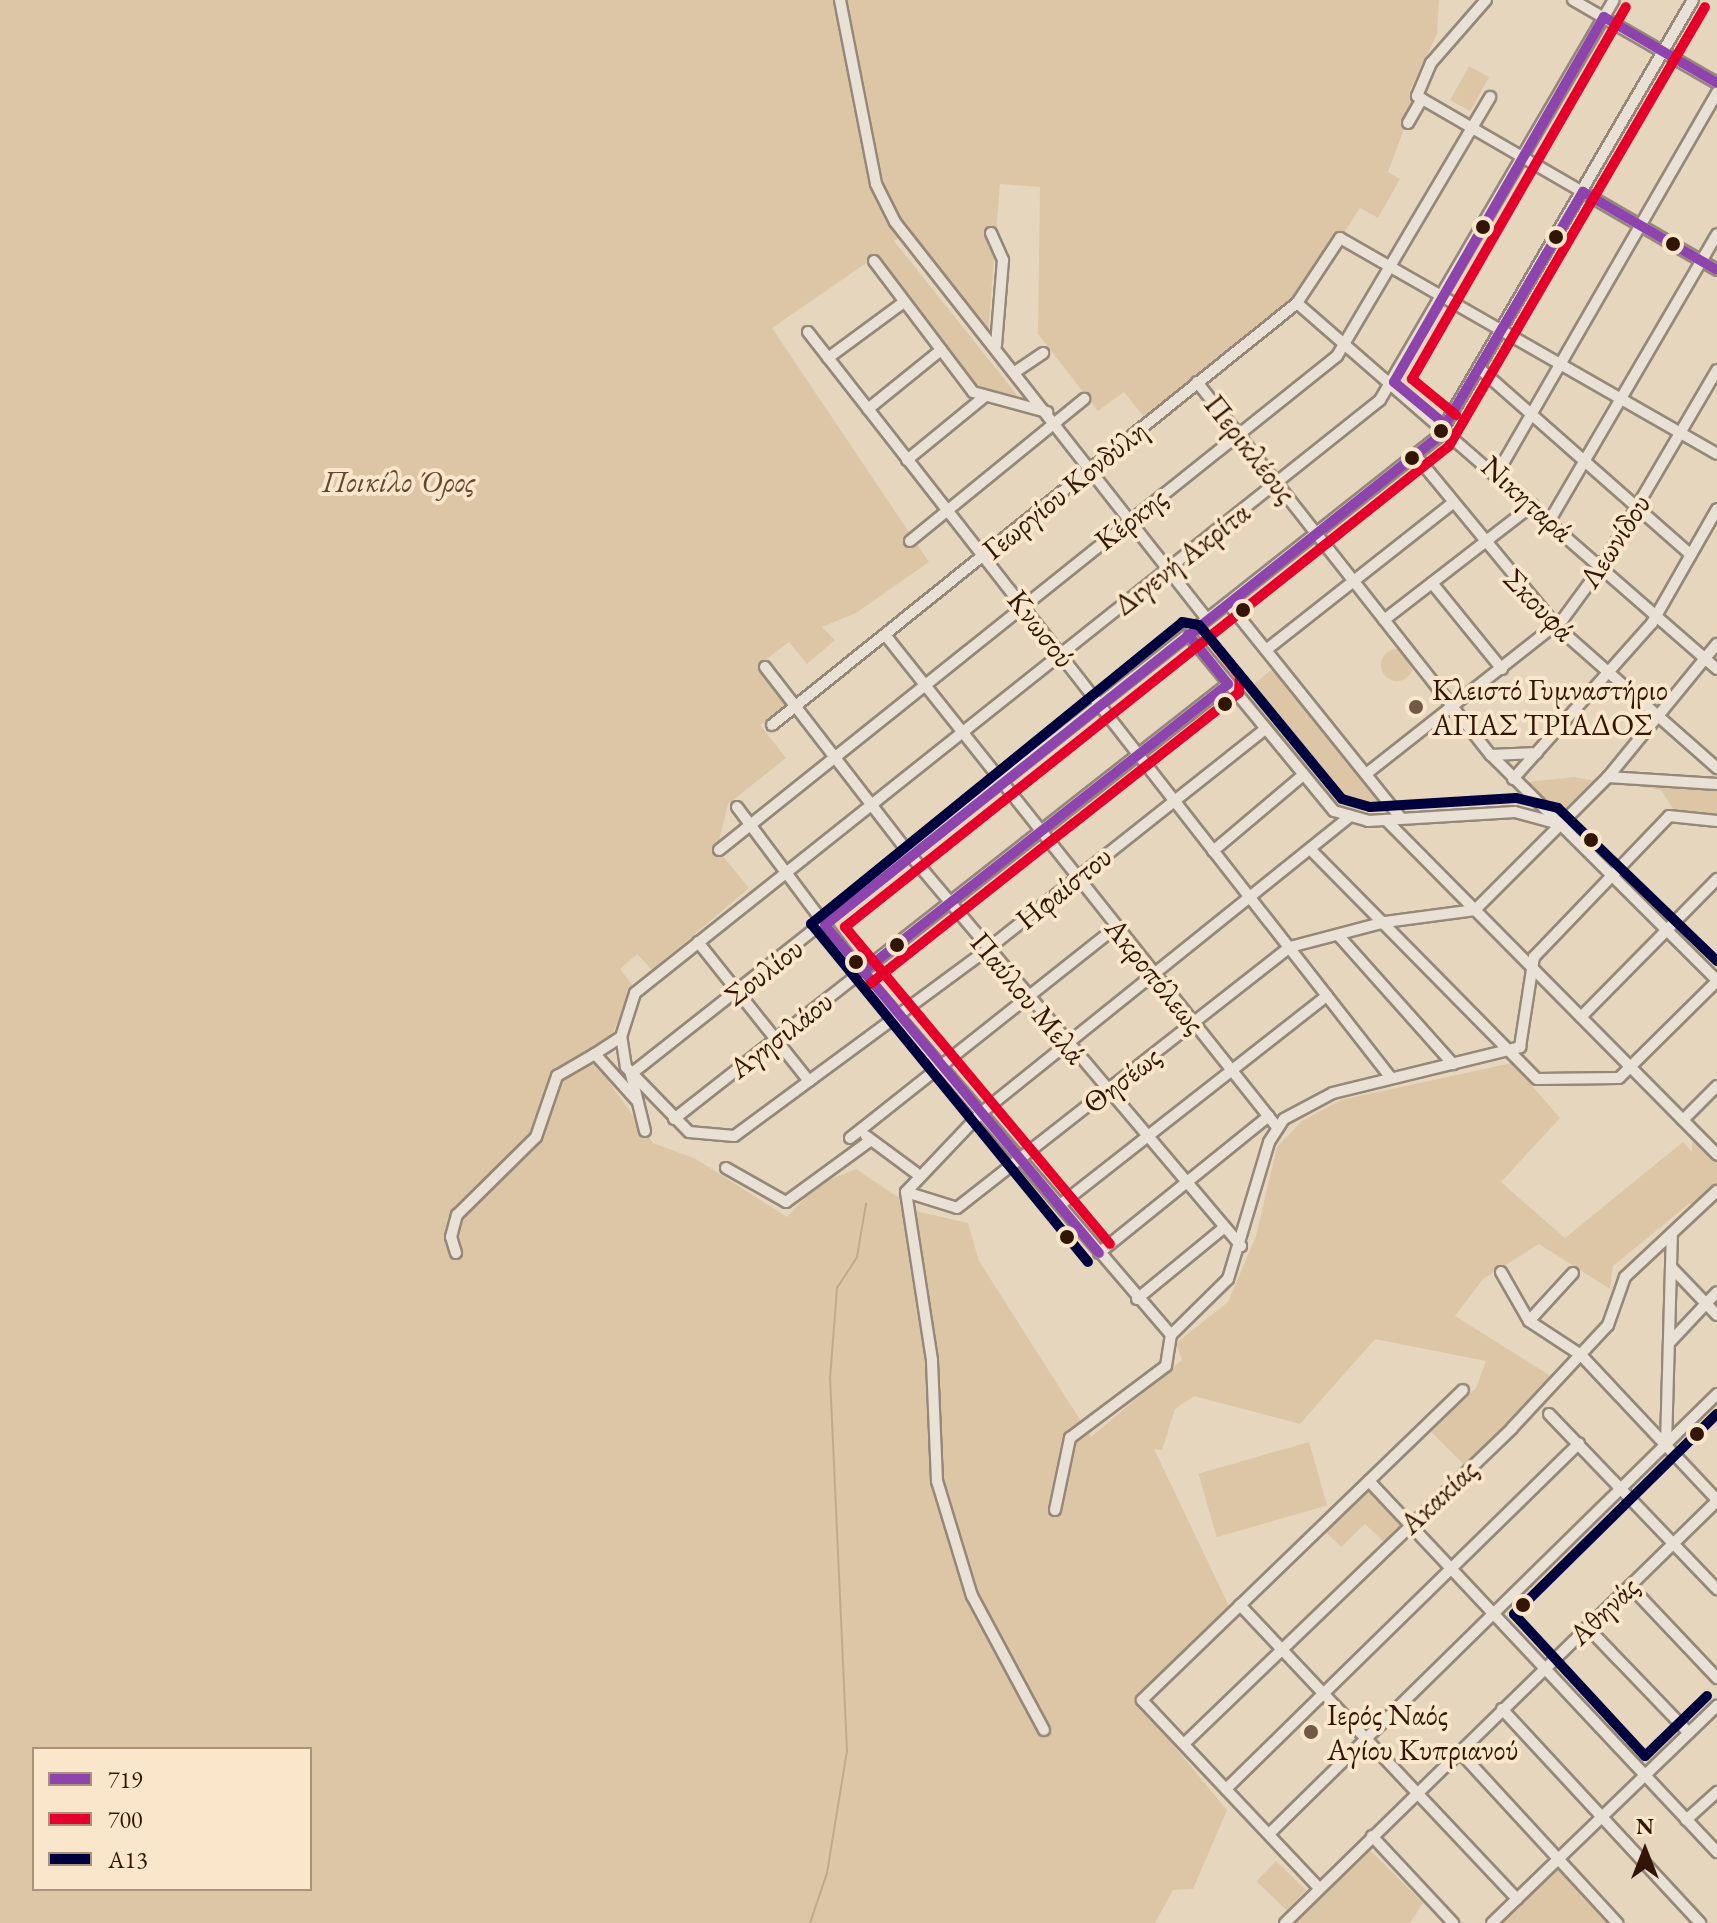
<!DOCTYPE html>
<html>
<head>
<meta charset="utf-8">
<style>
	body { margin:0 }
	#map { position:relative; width:1717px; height:1923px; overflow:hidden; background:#e6d6be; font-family:"EB Garamond",serif }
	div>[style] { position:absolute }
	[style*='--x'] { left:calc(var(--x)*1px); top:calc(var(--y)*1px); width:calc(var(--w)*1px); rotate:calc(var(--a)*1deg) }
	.green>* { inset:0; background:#ddc6a5; transform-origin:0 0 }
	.round { border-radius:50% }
	.stream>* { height:2px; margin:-1px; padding:0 1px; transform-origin:1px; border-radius:1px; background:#c3a98a }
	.roads { filter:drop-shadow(2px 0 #958878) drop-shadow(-2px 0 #958878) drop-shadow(0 2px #958878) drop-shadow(0 -2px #958878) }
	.minor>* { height:10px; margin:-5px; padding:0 5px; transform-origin:5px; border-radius:5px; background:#e9e1d6 }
	.bus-1>* { height:10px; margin:-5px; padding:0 5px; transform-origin:5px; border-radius:5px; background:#8e44ad }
	.bus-2>* { height:10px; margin:-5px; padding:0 5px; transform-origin:5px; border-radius:5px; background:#e4002b }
	.bus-3>* { height:10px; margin:-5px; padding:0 5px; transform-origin:5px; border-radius:5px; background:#00003f }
	.dots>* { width:22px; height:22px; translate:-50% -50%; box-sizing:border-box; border:4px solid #fae6ca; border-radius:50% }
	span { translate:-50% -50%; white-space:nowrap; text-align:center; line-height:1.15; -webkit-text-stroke:8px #fae6ca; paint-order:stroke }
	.street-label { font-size:30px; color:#321504 }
	.park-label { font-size:30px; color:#63462e; font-style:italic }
	.poi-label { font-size:30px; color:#321504 }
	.left { translate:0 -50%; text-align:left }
	.legend { position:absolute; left:32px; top:1747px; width:280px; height:144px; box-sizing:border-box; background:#fae6ca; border:2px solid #aa927b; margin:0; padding:10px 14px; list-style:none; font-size:24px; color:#321504 }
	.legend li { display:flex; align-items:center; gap:16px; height:40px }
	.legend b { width:40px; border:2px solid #aa927b }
	.north { position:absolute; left:1605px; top:1811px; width:80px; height:80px; -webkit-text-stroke:6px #fae6ca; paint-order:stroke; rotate:0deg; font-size:22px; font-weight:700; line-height:32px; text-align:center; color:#321504 }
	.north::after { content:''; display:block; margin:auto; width:28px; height:36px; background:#321504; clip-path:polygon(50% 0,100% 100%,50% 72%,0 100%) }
</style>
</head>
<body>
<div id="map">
	<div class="green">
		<i style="clip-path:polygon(evenodd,0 0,1439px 0,1437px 34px,1409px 92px,1413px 105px,1388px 172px,1400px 179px,1378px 218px,1360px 208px,1342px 236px,1333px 235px,1290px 301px,1145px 418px,1124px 392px,1098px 411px,1038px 334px,1040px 187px,1000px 184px,988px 333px,907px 232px,894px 241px,1025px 405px,975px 389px,875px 257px,772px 328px,929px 562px,856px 613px,822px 627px,835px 640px,807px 664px,789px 642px,760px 664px,789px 703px,760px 725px,786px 758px,728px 804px,717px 849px,749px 888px,652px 970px,637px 954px,620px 969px,632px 985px,611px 1038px,582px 1056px,592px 1059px,653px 1143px,696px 1159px,787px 1217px,817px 1185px,856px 1169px,920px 1212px,968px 1223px,979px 1261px,1091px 1437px,1182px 1360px,1176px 1343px,1228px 1302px,1256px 1236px,1277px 1147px,1302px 1121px,1341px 1100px,1512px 1063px,1560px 1118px,1501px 1182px,1565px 1238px,1683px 1142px,1692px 1152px,1693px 1130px,1717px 1155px,1717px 1191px,1690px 1218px,1690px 1203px,1613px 1266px,1610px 1289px,1539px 1244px,1483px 1279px,1455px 1316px,1554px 1378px,1466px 1467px,1431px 1432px,1476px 1388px,1486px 1361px,1375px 1339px,1300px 1424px,1194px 1396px,1175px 1409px,1162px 1450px,1154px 1449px,1229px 1606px,1136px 1700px,1227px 1810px,1193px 1889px,1173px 1890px,1155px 1923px,0 1923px,0 0,34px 1749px,310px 1749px,310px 1889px,34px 1889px,34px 1749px)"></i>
		<i style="left:1469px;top:66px;width:23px;height:39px;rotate:29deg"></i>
		<i class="round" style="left:1381px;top:649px;width:32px;height:32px"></i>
		<i style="clip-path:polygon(1274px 668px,1391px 812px,1351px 810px,1329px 798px,1244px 692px)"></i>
		<i style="clip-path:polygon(1574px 777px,1597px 781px,1563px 816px,1527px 782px)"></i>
		<i style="clip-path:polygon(1620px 783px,1717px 787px,1717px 819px,1677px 815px,1661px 790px)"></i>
		<i style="left:1309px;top:1442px;width:66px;height:115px;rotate:74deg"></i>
		<i style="clip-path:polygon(1368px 1488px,1401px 1525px,1384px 1542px,1365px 1524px,1341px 1547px,1323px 1529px)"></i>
		<i style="clip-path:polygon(1368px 1848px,1423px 1903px,1410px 1923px,1294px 1923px)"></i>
		<i style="left:1276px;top:1861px;width:42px;height:28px;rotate:44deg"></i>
		<i style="clip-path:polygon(1557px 1867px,1608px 1923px,1498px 1923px)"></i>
	</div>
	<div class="stream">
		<i style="--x:810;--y:1923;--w:53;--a:-71.2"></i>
		<i style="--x:827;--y:1873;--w:124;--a:-80.7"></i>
		<i style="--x:847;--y:1751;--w:372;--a:-92.6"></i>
		<i style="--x:830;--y:1379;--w:91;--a:-85.6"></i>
		<i style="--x:837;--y:1288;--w:37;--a:-57"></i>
		<i style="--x:857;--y:1257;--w:54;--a:-80.4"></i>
	</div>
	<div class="roads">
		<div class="minor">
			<i style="--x:840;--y:0;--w:187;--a:78.9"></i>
			<i style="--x:876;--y:184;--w:42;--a:63.4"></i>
			<i style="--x:895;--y:222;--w:505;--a:51.84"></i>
			<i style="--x:1486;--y:0;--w:84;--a:131.1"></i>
			<i style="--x:1431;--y:63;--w:36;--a:113"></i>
			<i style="--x:1417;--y:96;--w:347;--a:30.1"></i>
			<i style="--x:1573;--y:0;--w:166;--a:30"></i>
			<i style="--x:1408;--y:123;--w:28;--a:-60"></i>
			<i style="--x:991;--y:233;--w:30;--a:66"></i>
			<i style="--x:1003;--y:260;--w:86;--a:94.7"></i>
			<i style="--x:874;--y:261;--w:164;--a:52.9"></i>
			<i style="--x:973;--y:392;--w:77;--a:15.1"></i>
			<i style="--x:1297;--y:303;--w:557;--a:41.07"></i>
			<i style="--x:808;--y:332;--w:947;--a:51.99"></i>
			<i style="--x:828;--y:358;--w:94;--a:-36.4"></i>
			<i style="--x:1480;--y:369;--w:281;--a:41.4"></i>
			<i style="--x:1015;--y:372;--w:34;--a:-34"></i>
			<i style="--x:1197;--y:382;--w:475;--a:51.8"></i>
			<i style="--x:1491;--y:755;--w:319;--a:44.9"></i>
			<i style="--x:868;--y:409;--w:94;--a:-38.9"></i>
			<i style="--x:1416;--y:456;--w:220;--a:50.5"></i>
			<i style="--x:1556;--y:626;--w:215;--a:41.4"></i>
			<i style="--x:907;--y:460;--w:99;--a:-39.3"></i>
			<i style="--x:1498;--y:472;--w:438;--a:-60"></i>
			<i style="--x:1550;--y:520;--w:331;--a:-59.7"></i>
			<i style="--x:910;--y:541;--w:225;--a:-39.2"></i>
			<i style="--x:1432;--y:583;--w:111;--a:50.9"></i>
			<i style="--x:1228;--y:603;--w:276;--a:51.2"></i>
			<i style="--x:1384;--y:620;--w:188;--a:-37.7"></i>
			<i style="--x:1188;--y:634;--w:229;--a:50.5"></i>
			<i style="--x:1334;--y:811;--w:35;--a:16"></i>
			<i style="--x:1368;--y:821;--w:147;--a:-3.5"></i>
			<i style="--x:1515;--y:812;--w:39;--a:15"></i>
			<i style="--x:886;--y:636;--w:628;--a:51.47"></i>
			<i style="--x:1266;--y:650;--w:234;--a:-38.2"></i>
			<i style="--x:765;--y:667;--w:239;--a:52.3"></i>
			<i style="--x:911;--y:856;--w:511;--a:49.76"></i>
			<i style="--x:772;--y:725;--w:674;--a:-38.79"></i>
			<i style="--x:1297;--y:303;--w:78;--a:-56.5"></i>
			<i style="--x:1340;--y:238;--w:434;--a:29.8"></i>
			<i style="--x:1264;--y:730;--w:352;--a:141.6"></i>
			<i style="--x:988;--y:949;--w:315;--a:143.6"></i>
			<i style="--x:734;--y:1136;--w:45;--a:-174.9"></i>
			<i style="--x:689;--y:1132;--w:91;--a:-134.1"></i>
			<i style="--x:626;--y:1067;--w:30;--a:-99"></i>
			<i style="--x:621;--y:1037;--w:46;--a:-72.3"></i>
			<i style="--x:635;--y:993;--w:952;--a:-38.52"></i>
			<i style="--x:1380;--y:400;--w:463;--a:-59.7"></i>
			<i style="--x:1491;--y:755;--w:46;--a:-2.5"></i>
			<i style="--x:1366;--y:774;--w:251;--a:-38.2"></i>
			<i style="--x:1563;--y:619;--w:66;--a:-53.7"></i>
			<i style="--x:1602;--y:566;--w:227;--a:-59.6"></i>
			<i style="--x:1608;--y:777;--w:109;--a:3.7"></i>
			<i style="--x:1513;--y:779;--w:209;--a:-48.3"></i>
			<i style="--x:1652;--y:623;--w:131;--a:-60.3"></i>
			<i style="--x:737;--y:807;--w:207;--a:53.2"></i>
			<i style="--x:861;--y:973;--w:477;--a:49.4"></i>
			<i style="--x:1386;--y:820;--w:471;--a:45.3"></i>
			<i style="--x:1310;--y:849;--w:323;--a:45.4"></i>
			<i style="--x:1537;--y:1079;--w:82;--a:-0.7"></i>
			<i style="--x:1619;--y:1078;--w:138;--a:-44.7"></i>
			<i style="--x:719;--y:850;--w:791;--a:-38.64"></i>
			<i style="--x:1337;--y:356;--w:301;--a:-59.4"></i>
			<i style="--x:1213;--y:851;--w:115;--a:-40.1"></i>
			<i style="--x:1338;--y:935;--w:173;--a:48.3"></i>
			<i style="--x:698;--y:942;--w:178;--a:51.4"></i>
			<i style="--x:1581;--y:1017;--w:194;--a:-45.4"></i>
			<i style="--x:621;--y:1037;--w:31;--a:147"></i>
			<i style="--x:595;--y:1054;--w:64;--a:48.1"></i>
			<i style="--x:674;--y:1119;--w:704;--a:-38.14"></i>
			<i style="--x:1683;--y:1120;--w:48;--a:-45"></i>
			<i style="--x:645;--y:1131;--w:59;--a:-103.8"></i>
			<i style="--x:631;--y:1074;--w:1028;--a:-38.29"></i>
			<i style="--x:1438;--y:437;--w:506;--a:-59.74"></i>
			<i style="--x:866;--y:1136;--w:62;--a:36.5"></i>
			<i style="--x:850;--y:1138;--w:340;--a:-38.4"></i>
			<i style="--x:726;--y:1168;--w:69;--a:29.5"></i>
			<i style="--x:786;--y:1202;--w:105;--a:-36.1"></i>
			<i style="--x:906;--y:1192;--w:53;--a:17.4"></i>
			<i style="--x:957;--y:1208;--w:423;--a:-38.1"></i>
			<i style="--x:1290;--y:947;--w:98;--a:-14.7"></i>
			<i style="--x:1385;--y:922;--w:91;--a:-7.6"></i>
			<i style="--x:1475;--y:910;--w:188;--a:-45"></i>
			<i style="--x:1608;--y:777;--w:172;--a:-50.7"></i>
			<i style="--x:1060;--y:1205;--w:339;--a:-38.1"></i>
			<i style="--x:456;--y:1253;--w:17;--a:-107"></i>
			<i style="--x:451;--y:1237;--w:23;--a:-75"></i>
			<i style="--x:457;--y:1215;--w:111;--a:-44.6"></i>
			<i style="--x:536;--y:1137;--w:65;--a:-71"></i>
			<i style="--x:557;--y:1076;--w:44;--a:-30.1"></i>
			<i style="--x:1099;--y:1253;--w:218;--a:-38.9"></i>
			<i style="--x:1672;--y:1268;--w:65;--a:46.2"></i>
			<i style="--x:1501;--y:1272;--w:56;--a:60.3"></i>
			<i style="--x:1529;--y:1321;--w:62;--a:33.2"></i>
			<i style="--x:1581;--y:1355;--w:199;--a:46.8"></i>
			<i style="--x:1137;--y:1299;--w:109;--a:-39.4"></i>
			<i style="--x:1529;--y:1321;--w:65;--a:-47.5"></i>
			<i style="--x:1171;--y:1335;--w:80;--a:-44.5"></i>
			<i style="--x:1228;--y:1279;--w:143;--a:-73.3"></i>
			<i style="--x:1269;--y:1142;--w:27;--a:-57"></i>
			<i style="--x:1284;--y:1119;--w:55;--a:-28"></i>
			<i style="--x:1333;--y:1093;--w:193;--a:-13.8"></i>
			<i style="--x:1520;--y:1047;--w:91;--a:-81.2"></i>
			<i style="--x:1534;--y:957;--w:195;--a:-46.2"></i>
			<i style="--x:1669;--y:816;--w:48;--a:5.9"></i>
			<i style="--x:1671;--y:1341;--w:67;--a:-46.8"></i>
			<i style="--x:1549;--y:1414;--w:243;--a:46.2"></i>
			<i style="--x:1666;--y:1445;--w:209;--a:-88.4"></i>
			<i style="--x:1369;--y:1481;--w:509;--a:46.83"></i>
			<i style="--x:1055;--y:1510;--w:74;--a:-78.2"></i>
			<i style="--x:1070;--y:1438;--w:120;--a:-36.9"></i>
			<i style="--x:1166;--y:1366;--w:31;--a:-81"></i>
			<i style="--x:1630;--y:1586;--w:127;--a:46.6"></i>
			<i style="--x:1240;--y:1605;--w:404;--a:46.7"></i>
			<i style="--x:1587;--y:1627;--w:147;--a:46.1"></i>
			<i style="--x:1502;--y:1709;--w:292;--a:47.2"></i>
			<i style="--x:1044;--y:1730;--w:152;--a:-118.2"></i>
			<i style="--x:972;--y:1596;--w:120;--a:-106.9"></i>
			<i style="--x:937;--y:1481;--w:121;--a:-92.4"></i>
			<i style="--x:932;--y:1360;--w:170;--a:-98.8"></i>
			<i style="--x:906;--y:1192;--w:109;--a:-46.5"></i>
			<i style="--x:981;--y:1113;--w:472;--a:-38.8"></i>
			<i style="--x:1184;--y:1744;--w:455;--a:-43.9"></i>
			<i style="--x:1512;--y:1428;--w:141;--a:-47"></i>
			<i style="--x:1608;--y:1325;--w:51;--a:-70.5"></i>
			<i style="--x:1625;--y:1277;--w:126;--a:-43.1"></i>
			<i style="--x:1459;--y:1751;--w:234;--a:47.4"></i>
			<i style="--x:1226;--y:1789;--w:494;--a:-44.4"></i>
			<i style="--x:1686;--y:1820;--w:42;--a:-42.1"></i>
			<i style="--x:1269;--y:1834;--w:628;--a:-44.48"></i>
			<i style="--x:1372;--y:1836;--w:119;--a:47"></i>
			<i style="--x:1319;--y:1888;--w:258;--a:-133.3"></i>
			<i style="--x:1142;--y:1700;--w:446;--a:-44"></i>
			<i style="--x:1285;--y:1923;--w:604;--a:-44.33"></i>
			<i style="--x:1492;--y:1923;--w:313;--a:-44"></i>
		</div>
	</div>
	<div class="bus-1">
		<i style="--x:1447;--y:426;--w:69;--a:-140.3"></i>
		<i style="--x:1394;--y:382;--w:421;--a:-60.1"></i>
		<i style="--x:1604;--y:17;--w:131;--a:30.3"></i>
		<i style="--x:861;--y:973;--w:467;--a:-38.2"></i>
		<i style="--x:1228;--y:684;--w:64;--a:-128.7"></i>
		<i style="--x:1099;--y:1253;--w:427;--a:-129.9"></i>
		<i style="--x:825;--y:925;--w:784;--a:-38.52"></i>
		<i style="--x:1438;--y:437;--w:285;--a:-59.4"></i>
		<i style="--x:1583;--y:192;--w:155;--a:30.2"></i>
	</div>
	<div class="bus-2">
		<i style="--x:1456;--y:415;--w:57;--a:-140.7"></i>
		<i style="--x:1412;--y:379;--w:429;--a:-60.1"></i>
		<i style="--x:870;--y:984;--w:470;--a:-38.3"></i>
		<i style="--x:1239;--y:693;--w:17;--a:-87"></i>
		<i style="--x:1240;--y:676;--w:65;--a:-128.8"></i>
		<i style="--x:1110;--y:1244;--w:413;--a:-129.9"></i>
		<i style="--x:845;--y:927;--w:772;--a:-38.53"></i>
		<i style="--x:1449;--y:446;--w:508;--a:-59.75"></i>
	</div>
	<div class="bus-3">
		<i style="--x:1088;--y:1262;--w:437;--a:-129.3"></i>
		<i style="--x:811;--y:924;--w:478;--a:-39.1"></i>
		<i style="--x:1182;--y:622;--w:17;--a:10"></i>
		<i style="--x:1199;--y:625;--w:225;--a:50.6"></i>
		<i style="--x:1342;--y:799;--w:29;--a:16"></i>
		<i style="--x:1370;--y:807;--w:146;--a:-3.5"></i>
		<i style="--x:1516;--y:798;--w:43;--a:13.4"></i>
		<i style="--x:1558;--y:808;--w:221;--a:43.9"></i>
		<i style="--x:1707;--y:1696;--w:86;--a:135.9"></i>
		<i style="--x:1645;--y:1756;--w:193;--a:-132.7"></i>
		<i style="--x:1514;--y:1614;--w:285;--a:-44.6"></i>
	</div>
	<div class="dots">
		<i style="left:1483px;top:227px;background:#321504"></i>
		<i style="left:1556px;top:237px;background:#321504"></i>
		<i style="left:1673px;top:244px;background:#321504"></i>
		<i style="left:1441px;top:431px;background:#321504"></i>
		<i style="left:1412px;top:458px;background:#321504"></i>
		<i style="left:1243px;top:610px;background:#321504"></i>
		<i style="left:1225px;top:704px;background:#321504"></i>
		<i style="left:1416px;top:707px;background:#715945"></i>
		<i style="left:1591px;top:840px;background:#321504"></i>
		<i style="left:897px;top:945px;background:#321504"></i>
		<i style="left:856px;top:962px;background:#321504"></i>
		<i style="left:1067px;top:1237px;background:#321504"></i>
		<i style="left:1697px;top:1434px;background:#321504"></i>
		<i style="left:1523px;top:1605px;background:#321504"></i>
		<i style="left:1311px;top:1732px;background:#715945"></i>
	</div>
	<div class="street-label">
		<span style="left:1250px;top:449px;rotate:52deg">Περικλέους</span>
		<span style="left:1065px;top:490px;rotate:-39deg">Γεωργίου Κονδύλη</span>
		<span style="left:1527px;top:499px;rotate:42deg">Νικηταρά</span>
		<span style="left:1131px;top:519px;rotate:-38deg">Κέρκης</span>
		<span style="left:1615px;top:541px;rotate:-57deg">Λεωνίδου</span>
		<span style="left:1182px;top:559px;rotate:-38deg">Διγενή Ακρίτα</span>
		<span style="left:1539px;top:605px;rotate:46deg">Σκουφά</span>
		<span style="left:1041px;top:629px;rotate:52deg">Κνωσού</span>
		<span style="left:1064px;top:888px;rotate:-39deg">Ηφαίστου</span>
		<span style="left:764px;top:972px;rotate:-38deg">Σουλίου</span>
		<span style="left:1155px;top:976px;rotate:51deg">Ακροπόλεως</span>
		<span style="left:1028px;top:998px;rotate:50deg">Παύλου Μελά</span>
		<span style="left:781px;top:1035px;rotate:-38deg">Αγησιλάου</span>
		<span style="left:1122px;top:1080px;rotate:-38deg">Θησέως</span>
		<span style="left:1439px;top:1497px;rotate:-43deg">Ακακίας</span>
		<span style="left:1604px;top:1611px;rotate:-44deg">Αθηνάς</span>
	</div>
	<div class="park-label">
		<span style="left:399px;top:482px">Ποικίλο Όρος</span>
	</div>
	<div class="poi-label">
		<span class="left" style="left:1432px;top:707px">Κλειστό Γυμναστήριο<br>ΑΓΙΑΣ ΤΡΙΑΔΟΣ</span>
		<span class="left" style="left:1327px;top:1732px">Ιερός Ναός<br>Αγίου Κυπριανού</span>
	</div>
	<ul class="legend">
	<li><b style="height:10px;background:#8e44ad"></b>719</li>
	<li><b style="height:10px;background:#e4002b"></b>700</li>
	<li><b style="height:10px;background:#00003f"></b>A13</li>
	</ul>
	<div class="north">N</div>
</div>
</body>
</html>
